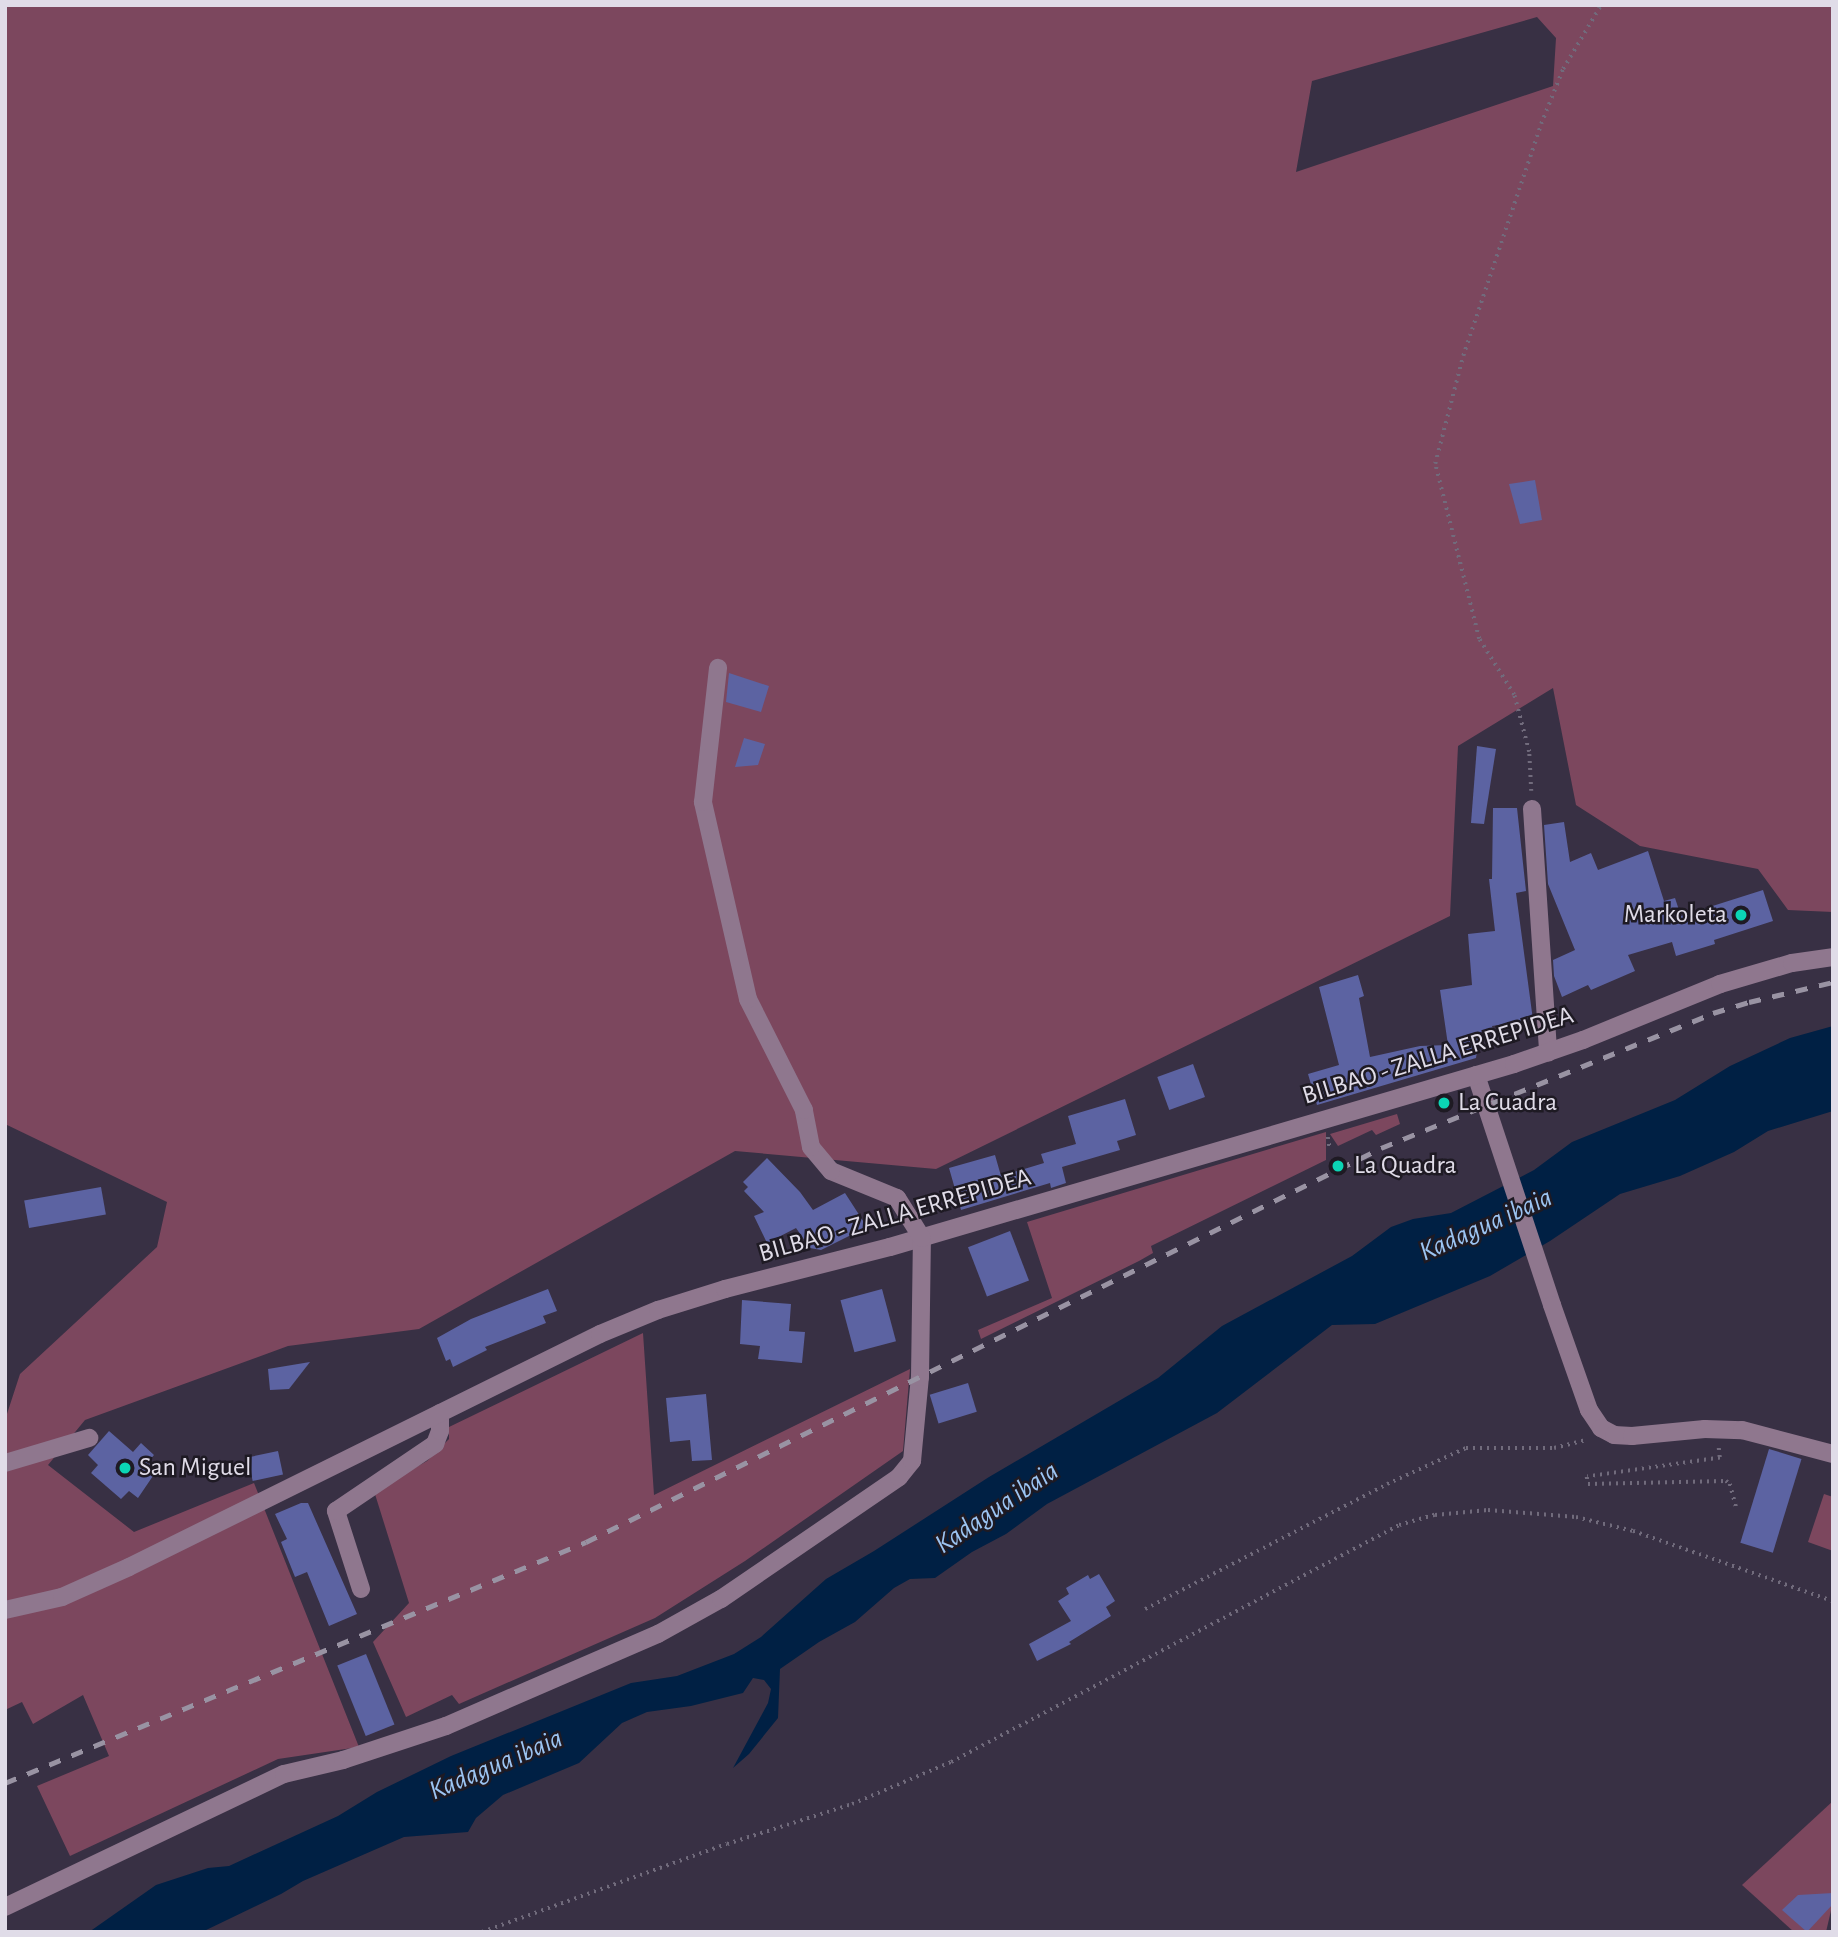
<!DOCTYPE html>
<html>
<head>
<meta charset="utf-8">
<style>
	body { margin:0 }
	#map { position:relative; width:1838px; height:1937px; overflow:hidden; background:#383044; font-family:"Alegreya Sans",sans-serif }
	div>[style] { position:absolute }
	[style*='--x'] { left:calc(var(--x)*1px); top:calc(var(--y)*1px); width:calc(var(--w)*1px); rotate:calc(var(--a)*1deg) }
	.green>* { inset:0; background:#7c475e }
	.water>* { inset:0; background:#002044 }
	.building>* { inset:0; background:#5c63a2; transform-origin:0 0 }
	.path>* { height:3.5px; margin-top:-1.75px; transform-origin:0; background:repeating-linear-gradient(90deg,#716b7c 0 2px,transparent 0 7px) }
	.minor>* { height:18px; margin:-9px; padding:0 9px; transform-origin:9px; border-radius:9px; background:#8f778e }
	.rail>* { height:5px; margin-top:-2.5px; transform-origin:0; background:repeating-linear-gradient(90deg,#9993a3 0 12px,transparent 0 24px) }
	.dots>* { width:19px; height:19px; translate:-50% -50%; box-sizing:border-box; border:4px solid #1e1a23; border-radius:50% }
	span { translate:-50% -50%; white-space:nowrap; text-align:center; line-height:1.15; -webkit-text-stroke:5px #1e1a23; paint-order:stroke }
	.poi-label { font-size:26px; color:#e0dce8 }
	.right { translate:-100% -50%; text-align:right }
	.left { translate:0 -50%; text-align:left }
	.street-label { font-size:26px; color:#e0dce8 }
	.water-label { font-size:28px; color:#9cc4f2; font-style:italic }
	.frame { position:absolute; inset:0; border:7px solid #e0dce8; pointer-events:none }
</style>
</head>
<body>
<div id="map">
	<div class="green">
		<i style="clip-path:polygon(evenodd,5px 5px,1833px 5px,1833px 912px,1788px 910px,1758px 869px,1640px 846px,1576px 805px,1553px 688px,1458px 746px,1450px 916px,936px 1169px,735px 1151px,419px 1329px,288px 1346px,85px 1420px,48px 1465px,134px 1532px,254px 1483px,359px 1747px,278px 1759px,70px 1856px,37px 1786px,109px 1756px,83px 1695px,33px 1724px,22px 1702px,5px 1710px,5px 1420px,20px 1374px,157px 1247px,167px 1202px,5px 1124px,5px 5px,1537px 17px,1556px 38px,1553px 86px,1296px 172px,1312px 81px,1537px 17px)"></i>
		<i style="clip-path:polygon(1397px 1114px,1400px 1124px,1376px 1135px,1372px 1130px,1338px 1146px,1330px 1134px)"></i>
		<i style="clip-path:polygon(1326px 1132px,1326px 1160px,1151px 1246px,1153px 1253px,1139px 1261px,981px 1339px,978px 1330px,1052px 1298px,1027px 1222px)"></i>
		<i style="clip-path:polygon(643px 1333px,654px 1495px,910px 1369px,903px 1451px,745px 1561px,655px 1618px,459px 1704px,452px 1695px,406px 1717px,373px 1642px,409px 1603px,374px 1491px,427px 1461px,449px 1439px,449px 1427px)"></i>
		<i style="clip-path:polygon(1824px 1494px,1833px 1497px,1833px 1551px,1808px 1542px)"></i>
		<i style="clip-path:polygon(1833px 1801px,1833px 1902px,1826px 1932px,1794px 1932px,1742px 1885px)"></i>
	</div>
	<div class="water">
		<i style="clip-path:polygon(1833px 1026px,1833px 1111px,1768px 1131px,1734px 1152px,1680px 1176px,1620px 1194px,1550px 1241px,1490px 1276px,1375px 1324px,1332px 1325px,1217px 1413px,1047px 1504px,1006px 1534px,972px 1552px,935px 1578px,910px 1579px,894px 1588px,855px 1622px,819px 1642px,780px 1669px,778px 1718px,749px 1754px,733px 1768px,768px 1703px,771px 1689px,764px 1680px,753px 1678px,743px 1693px,691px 1706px,647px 1712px,622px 1723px,579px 1763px,503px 1795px,476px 1818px,468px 1832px,404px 1837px,303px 1881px,281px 1894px,202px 1932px,89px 1932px,156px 1885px,208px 1868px,229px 1866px,338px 1816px,377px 1792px,451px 1756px,631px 1683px,677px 1676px,734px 1654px,761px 1637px,826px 1579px,874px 1551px,989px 1477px,1158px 1378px,1222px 1326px,1352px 1256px,1391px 1227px,1413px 1219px,1451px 1213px,1534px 1170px,1572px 1142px,1675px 1100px,1730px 1066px,1790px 1038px)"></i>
	</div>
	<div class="building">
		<i style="clip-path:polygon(1535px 480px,1542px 520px,1520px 524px,1509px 484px)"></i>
		<i style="clip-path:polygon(729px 673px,769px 686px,761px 712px,726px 702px)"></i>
		<i style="clip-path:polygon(744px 738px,765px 744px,758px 765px,735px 767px)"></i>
		<i style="clip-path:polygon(1477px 746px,1496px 749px,1484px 824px,1471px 823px)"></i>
		<i style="clip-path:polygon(1493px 808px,1517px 808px,1526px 891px,1516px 893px,1533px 1020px,1492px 1026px,1493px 1030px,1480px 1032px,1476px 1058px,1317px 1105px,1308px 1074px,1339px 1065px,1319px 987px,1358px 975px,1364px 996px,1359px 998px,1370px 1057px,1420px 1046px,1448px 1045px,1440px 990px,1472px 985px,1468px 934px,1495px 931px,1489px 879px,1492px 879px)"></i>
		<i style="clip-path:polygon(1564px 822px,1570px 862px,1591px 853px,1598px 870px,1648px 851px,1664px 901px,1675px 898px,1681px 916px,1763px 890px,1773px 921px,1714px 940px,1715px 944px,1676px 956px,1672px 942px,1628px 955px,1635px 971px,1591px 990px,1588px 985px,1562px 997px,1554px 976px,1553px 960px,1575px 950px,1548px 884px,1544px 825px)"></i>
		<i style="left:1193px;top:1064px;width:35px;height:38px;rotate:70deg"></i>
		<i style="clip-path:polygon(1125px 1099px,1136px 1135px,1117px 1141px,1120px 1150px,1062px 1167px,1066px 1183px,1051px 1188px,1050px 1183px,961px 1210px,949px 1168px,995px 1155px,1001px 1176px,1044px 1163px,1041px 1154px,1076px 1144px,1068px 1116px)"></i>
		<i style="clip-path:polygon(767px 1158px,800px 1192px,813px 1210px,845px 1193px,867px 1227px,821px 1250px,810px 1248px,796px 1228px,767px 1243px,754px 1216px,764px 1212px,744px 1191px,748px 1187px,743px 1182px)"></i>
		<i style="left:101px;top:1187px;width:28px;height:78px;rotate:80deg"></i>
		<i style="left:1010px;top:1231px;width:53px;height:45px;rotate:69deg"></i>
		<i style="clip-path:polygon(548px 1289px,557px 1311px,543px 1316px,546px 1323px,485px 1347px,487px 1350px,453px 1367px,450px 1359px,446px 1361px,437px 1338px,471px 1319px)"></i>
		<i style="left:882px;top:1289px;width:54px;height:43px;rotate:75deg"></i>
		<i style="clip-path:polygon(742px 1300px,791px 1304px,789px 1331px,805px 1332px,802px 1363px,758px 1359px,760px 1346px,740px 1344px)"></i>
		<i style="clip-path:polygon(310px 1362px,289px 1389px,270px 1390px,268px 1369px)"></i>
		<i style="left:968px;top:1383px;width:30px;height:40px;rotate:73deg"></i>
		<i style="clip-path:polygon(706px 1394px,712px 1460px,692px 1461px,690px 1440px,670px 1442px,666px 1398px)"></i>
		<i style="clip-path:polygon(109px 1431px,133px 1452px,141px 1443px,154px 1455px,148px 1462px,157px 1470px,138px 1498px,129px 1491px,121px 1499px,91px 1473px,98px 1465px,88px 1455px)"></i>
		<i style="left:1769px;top:1449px;width:34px;height:98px;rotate:17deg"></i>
		<i style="left:278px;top:1451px;width:24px;height:31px;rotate:78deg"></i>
		<i style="clip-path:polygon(301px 1503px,308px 1503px,357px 1614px,329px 1626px,307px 1572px,295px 1577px,281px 1542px,287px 1539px,275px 1514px)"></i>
		<i style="clip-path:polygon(1099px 1574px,1115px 1601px,1106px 1607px,1111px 1616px,1069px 1642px,1071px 1644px,1037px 1661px,1029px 1644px,1071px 1621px,1058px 1601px,1069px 1594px,1066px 1588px,1088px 1575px,1090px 1579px)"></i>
		<i style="left:366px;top:1654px;width:76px;height:31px;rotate:68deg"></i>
		<i style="clip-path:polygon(1833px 1893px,1833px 1904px,1807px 1932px,1782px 1910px,1798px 1895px)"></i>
	</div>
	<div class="path">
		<i style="--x:1531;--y:791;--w:39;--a:-93"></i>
		<i style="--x:1529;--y:752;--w:59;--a:-104.7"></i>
		<i style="--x:1514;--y:695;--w:66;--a:-122"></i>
		<i style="--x:1479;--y:639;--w:180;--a:-104.1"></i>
		<i style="--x:1435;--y:464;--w:112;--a:-75.5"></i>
		<i style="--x:1463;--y:356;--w:245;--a:-71.4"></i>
		<i style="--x:1541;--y:124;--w:59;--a:-68.2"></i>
		<i style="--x:1563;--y:69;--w:74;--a:-59.3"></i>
		<i style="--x:1328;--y:1137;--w:13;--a:81"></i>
		<i style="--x:1719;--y:1448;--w:10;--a:84"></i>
		<i style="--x:1720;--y:1458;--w:134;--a:171.9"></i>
		<i style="--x:1587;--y:1477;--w:7;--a:82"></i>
		<i style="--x:1588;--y:1484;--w:138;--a:-1.2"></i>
		<i style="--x:1726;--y:1481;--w:5;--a:37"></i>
		<i style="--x:1730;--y:1484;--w:27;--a:75"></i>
		<i style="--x:1145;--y:1609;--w:272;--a:-27.3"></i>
		<i style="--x:1387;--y:1484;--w:87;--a:-24.5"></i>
		<i style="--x:1466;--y:1448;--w:88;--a:0"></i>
		<i style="--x:1554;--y:1448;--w:33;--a:-14"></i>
		<i style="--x:482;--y:1932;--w:260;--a:-19.8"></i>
		<i style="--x:727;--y:1844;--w:131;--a:-17.7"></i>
		<i style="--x:852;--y:1804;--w:108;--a:-23"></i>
		<i style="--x:951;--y:1762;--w:507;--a:-27.88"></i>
		<i style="--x:1399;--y:1525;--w:37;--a:-16"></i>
		<i style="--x:1435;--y:1515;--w:53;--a:-5.4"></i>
		<i style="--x:1488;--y:1510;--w:88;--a:4.5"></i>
		<i style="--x:1576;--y:1517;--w:59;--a:13.8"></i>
		<i style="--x:1633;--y:1531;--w:212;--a:19.3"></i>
	</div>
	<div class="minor">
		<i style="--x:1532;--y:809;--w:244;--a:86.2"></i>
		<i style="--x:1476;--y:1075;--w:242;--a:71.7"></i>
		<i style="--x:1552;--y:1305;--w:111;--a:70.6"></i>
		<i style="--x:1589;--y:1410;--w:22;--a:56"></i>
		<i style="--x:1601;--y:1428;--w:15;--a:28"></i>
		<i style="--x:1614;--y:1435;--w:18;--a:3"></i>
		<i style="--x:1632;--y:1436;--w:73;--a:-5.5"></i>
		<i style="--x:1705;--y:1429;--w:37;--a:2"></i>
		<i style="--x:1742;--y:1430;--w:94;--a:14.8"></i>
		<i style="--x:5;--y:1463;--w:88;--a:-16.6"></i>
		<i style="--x:361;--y:1589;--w:82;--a:-107.8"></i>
		<i style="--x:336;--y:1511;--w:120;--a:-34.1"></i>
		<i style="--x:435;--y:1444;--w:14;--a:-69"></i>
		<i style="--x:440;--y:1431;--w:18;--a:-90"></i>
		<i style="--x:5;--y:1610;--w:58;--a:-12.8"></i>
		<i style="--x:62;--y:1597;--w:73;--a:-24.1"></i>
		<i style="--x:129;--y:1567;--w:525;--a:-26.32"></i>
		<i style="--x:600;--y:1334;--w:63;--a:-22.5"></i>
		<i style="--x:658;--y:1310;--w:70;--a:-17.4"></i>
		<i style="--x:725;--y:1289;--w:170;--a:-14.3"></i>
		<i style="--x:890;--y:1247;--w:650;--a:-16.34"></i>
		<i style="--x:1514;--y:1064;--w:73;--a:-19.2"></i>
		<i style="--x:1583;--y:1040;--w:148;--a:-22.2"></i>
		<i style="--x:1720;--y:984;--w:75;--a:-16.3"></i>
		<i style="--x:1792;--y:963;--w:41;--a:-8.3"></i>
		<i style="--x:5;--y:1907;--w:309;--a:-25.5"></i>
		<i style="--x:284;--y:1774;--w:61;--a:-13.3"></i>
		<i style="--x:343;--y:1760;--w:108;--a:-18.3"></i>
		<i style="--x:446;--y:1726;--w:231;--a:-23.5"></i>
		<i style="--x:658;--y:1634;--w:72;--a:-29.1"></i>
		<i style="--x:721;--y:1599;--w:216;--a:-34.4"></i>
		<i style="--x:899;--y:1477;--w:21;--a:-51"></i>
		<i style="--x:912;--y:1461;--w:84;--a:-84.6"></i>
		<i style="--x:920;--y:1377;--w:139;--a:-89.2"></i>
		<i style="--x:922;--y:1238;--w:47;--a:-122"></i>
		<i style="--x:897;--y:1198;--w:71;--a:-157.8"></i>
		<i style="--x:831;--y:1171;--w:31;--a:-130"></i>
		<i style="--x:811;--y:1147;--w:38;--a:-101"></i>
		<i style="--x:804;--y:1110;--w:124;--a:-116.8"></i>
		<i style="--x:748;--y:999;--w:202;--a:-102.9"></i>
		<i style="--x:703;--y:802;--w:135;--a:-83.6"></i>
	</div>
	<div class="rail">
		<i style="--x:5;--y:1783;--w:629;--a:-22.53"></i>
		<i style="--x:586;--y:1542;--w:887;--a:-26.36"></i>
		<i style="--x:1381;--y:1148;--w:358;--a:-22.1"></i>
		<i style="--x:1713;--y:1013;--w:38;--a:-17"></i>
		<i style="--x:1749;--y:1002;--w:86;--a:-13.4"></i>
	</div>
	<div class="dots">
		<i style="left:1741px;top:915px;background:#0bd5b5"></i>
		<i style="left:1444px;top:1103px;background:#0bd5b5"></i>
		<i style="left:1338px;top:1166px;background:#0bd5b5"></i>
		<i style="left:125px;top:1468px;background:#0bd5b5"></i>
	</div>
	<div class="poi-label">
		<span class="right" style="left:1727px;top:915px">Markoleta</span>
		<span class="left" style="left:1458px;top:1103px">La Cuadra</span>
		<span class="left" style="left:1354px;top:1166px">La Quadra</span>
		<span class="left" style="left:139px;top:1468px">San Miguel</span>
	</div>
	<div class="street-label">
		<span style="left:1438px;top:1056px;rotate:-17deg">BILBAO - ZALLA ERREPIDEA</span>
		<span style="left:895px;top:1216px;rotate:-16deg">BILBAO - ZALLA ERREPIDEA</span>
	</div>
	<div class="water-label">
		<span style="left:1486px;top:1225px;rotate:-24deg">Kadagua ibaia</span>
		<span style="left:997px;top:1508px;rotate:-34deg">Kadagua ibaia</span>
		<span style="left:496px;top:1765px;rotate:-23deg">Kadagua ibaia</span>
	</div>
	<div class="frame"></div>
</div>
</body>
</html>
